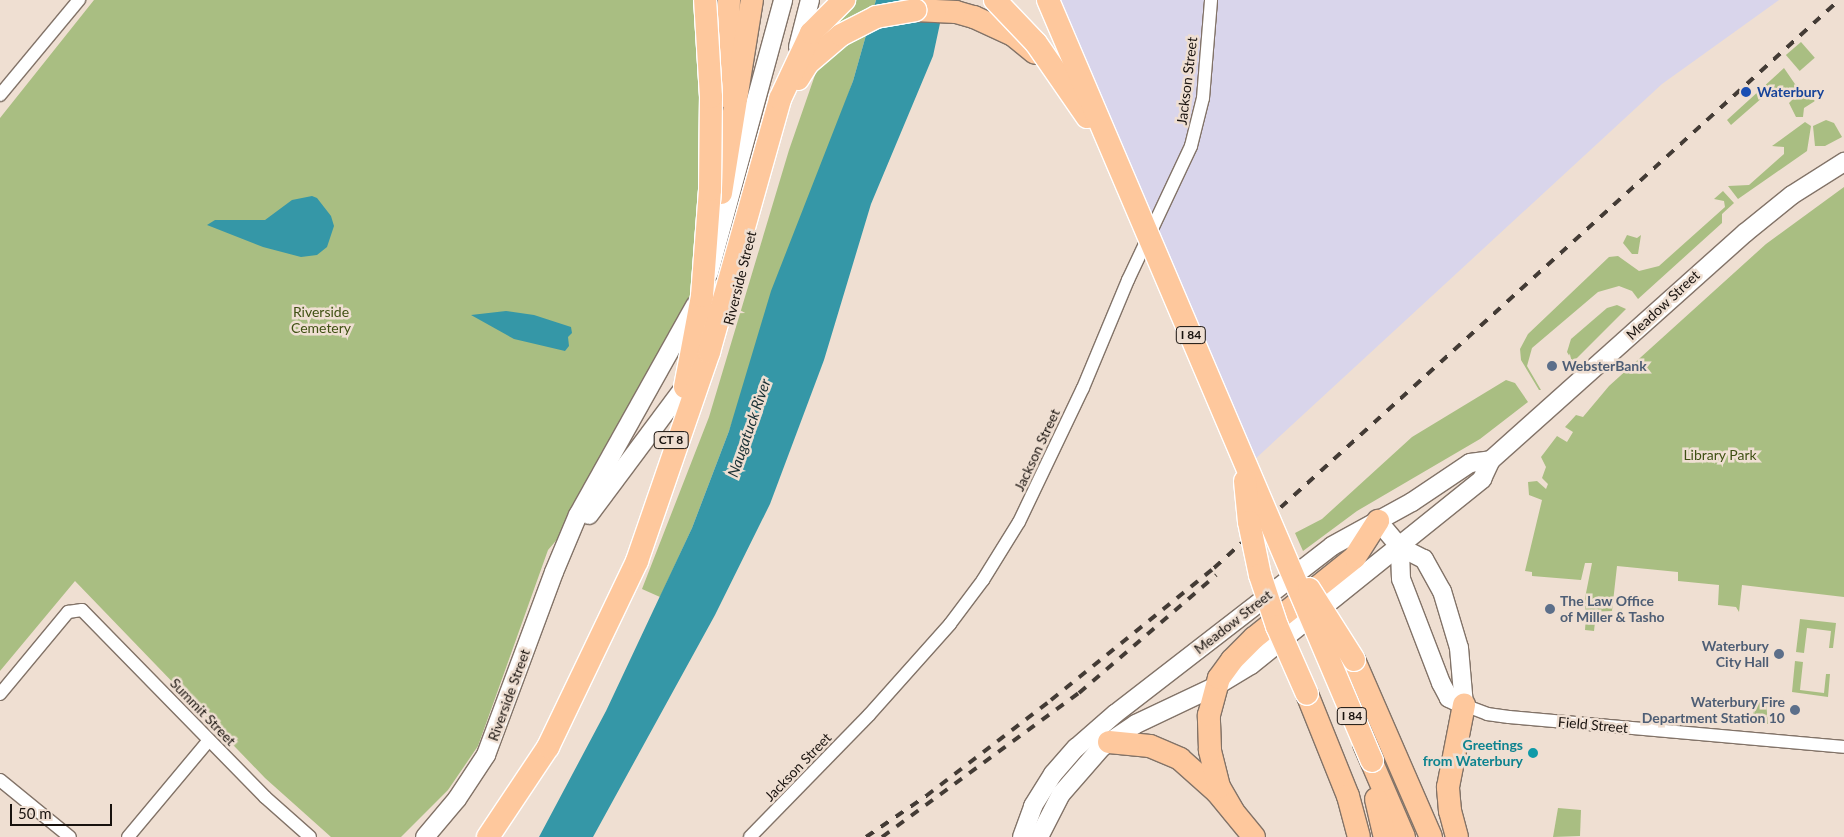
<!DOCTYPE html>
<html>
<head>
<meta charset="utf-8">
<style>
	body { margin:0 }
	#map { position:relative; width:1844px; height:837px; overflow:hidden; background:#efdfd2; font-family:Lato,sans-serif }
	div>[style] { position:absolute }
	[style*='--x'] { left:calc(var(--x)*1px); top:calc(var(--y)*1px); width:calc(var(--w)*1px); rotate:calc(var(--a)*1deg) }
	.industrial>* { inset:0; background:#d9d5eb }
	.green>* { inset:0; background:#a9be82; transform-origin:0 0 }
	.water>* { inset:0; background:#3597a7 }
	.roads { filter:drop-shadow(1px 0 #827368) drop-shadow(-1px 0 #827368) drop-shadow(0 1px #827368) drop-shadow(0 -1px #827368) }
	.street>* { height:12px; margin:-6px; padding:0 6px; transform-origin:6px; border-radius:6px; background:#fff }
	.secondary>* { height:18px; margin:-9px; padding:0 9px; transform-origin:9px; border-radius:9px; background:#fff }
	.highway>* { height:22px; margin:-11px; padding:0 11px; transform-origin:11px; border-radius:11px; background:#fec89d }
	.rail>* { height:4px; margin-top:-2px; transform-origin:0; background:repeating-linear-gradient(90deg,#433b35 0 9px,transparent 0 18px) }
	.bridges { filter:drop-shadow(1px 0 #fff) drop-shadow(-1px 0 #fff) drop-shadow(0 1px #fff) drop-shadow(0 -1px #fff) }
	.highway-bridge>* { height:22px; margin:-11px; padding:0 11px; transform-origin:11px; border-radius:11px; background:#fec89d }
	.dots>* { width:14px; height:14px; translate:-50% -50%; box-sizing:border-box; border:2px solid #efdfd2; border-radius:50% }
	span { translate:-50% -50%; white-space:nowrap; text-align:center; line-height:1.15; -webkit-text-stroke:5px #efdfd2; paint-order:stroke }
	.shield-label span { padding:1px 4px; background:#efdfd2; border:1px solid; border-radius:4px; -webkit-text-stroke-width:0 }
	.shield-label { font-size:12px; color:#18120e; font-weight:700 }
	.street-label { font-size:14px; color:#18120e }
	.transit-label { font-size:14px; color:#164399; font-weight:700 }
	.left { translate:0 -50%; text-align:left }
	.park-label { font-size:14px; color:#3f5013 }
	.service-label { font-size:14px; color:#4e5e75; font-weight:700 }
	.right { translate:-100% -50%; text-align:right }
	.culture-label { font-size:14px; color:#0d838f; font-weight:700 }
	.water-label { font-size:15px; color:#182f33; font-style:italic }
	.scale { position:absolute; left:10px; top:804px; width:102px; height:22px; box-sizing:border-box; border:2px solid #18120e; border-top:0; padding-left:6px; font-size:15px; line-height:18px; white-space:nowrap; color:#18120e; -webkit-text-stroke:4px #efdfd2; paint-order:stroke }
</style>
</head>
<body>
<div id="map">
	<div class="industrial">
		<i style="clip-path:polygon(1055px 0,1779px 0,1662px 84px,1253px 461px)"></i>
	</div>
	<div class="green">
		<i style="clip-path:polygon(94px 0,698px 0,710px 66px,691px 326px,578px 515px,548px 550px,478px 746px,448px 790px,401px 837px,331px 837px,265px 778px,75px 581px,0 671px,0 118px)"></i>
		<i style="clip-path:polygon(841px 0,876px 0,853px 81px,729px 431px,692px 528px,660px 597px,642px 589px,709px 417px,789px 150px)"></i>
		<i style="left:1801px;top:42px;width:21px;height:20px;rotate:49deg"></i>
		<i style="clip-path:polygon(1784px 68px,1797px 87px,1785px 97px,1763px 97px,1731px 125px,1727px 120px)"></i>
		<i style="clip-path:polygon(1803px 89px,1815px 101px,1804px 108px,1803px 117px,1796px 117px,1789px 103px)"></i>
		<i style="clip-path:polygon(1826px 120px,1834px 123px,1842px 137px,1825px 146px,1815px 146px,1813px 126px)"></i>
		<i style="clip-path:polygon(1805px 122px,1811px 126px,1807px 151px,1738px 199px,1728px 186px,1749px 185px,1784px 154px,1784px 147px,1772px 146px)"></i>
		<i style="clip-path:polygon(1844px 187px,1844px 597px,1742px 585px,1739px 612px,1736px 607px,1718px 605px,1719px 585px,1678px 581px,1678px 572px,1617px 566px,1612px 611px,1586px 612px,1584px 603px,1592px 563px,1585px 563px,1581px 580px,1532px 576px,1532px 572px,1525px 571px,1542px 500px,1529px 495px,1528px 482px,1537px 481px,1546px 489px,1548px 484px,1542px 478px,1546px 467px,1541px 457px,1557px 436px,1567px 442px,1573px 432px,1565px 427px,1576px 415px,1583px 417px,1609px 386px,1766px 244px)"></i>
		<i style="clip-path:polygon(1723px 191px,1734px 203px,1722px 214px,1722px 223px,1638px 299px,1632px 291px,1619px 286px,1598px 292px,1532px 348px,1527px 366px,1541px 390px,1539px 390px,1521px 360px,1520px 349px,1528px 334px,1609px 257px,1618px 256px,1639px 271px,1659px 266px,1725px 207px,1724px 201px,1714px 199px)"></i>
		<i style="clip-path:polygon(1627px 235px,1637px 238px,1641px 235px,1638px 254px,1632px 254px,1623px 243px)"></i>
		<i style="clip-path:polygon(1617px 305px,1626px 309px,1573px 362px,1567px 352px,1571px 339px,1607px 308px)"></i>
		<i style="clip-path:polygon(1506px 380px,1515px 383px,1528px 402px,1480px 439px,1357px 511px,1303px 551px,1295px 533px,1322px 519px,1412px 437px)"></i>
		<i style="clip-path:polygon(1607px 615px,1606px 622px,1595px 622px,1594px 631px,1585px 630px,1586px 616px)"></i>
		<i style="clip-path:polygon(1800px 619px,1836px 623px,1833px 648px,1829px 648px,1831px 631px,1807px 628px,1804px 653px,1796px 652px)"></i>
		<i style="clip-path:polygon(1795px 661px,1803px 662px,1800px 690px,1824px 693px,1826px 674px,1830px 674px,1828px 697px,1792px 692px)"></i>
		<i style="clip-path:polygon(1755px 701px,1766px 702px,1768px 724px,1752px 723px)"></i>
		<i style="clip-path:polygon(1558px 808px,1581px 810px,1580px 836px,1553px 837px)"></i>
	</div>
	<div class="water">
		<i style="clip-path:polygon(876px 0,945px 0,933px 56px,871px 204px,824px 360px,770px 504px,715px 615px,593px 837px,539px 837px,606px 711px,692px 528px,729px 431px,771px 291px,853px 81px)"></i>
		<i style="clip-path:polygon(312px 196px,317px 198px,331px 216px,334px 226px,327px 247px,317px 255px,301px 257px,263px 247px,207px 225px,215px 220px,265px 220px,292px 200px)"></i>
		<i style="clip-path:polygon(506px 311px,534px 315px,571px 327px,572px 333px,568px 337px,569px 346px,565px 351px,514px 339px,471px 315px)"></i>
	</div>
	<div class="roads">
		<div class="street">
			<i style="--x:0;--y:95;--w:124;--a:-50.3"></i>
			<i style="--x:0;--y:694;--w:107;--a:-50.3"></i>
			<i style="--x:68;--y:612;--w:14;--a:-8"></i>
			<i style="--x:82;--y:610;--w:262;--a:45.6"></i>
			<i style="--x:265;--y:797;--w:60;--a:41.6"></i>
			<i style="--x:1464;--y:705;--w:25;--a:21"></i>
			<i style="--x:1487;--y:714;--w:22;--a:8"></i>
			<i style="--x:1509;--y:717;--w:336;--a:5.1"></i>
			<i style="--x:0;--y:780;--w:90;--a:39.2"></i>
			<i style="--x:128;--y:837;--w:126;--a:-50.1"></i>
			<i style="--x:750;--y:837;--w:170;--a:-45.7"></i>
			<i style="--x:869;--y:715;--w:122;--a:-48.3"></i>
			<i style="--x:950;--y:624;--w:55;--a:-53.1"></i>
			<i style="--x:983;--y:580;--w:68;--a:-58.2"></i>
			<i style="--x:1019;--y:522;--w:148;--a:-64.5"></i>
			<i style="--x:1083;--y:388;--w:117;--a:-67.4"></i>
			<i style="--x:1128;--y:280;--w:148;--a:-64.8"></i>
			<i style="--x:1191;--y:146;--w:49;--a:-76"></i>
			<i style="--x:1203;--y:98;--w:98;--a:-85.3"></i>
		</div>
		<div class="secondary">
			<i style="--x:798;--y:47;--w:49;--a:-75.7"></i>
			<i style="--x:709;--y:273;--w:283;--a:-74.8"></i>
			<i style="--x:589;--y:515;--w:172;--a:-53.3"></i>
			<i style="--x:1378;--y:521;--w:34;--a:50"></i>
			<i style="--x:1400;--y:547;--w:27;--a:27"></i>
			<i style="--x:1424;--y:559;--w:37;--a:61"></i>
			<i style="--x:1442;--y:591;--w:59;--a:73.4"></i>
			<i style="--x:1459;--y:648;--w:57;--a:85"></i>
			<i style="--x:1464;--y:705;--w:17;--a:-155"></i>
			<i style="--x:1449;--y:698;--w:17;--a:-118"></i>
			<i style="--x:1441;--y:683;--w:111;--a:-111"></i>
			<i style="--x:1401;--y:579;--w:32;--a:-92"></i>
			<i style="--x:425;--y:837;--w:50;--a:-49.9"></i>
			<i style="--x:457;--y:799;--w:53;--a:-56.6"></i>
			<i style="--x:486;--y:755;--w:195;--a:-69.6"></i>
			<i style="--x:554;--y:572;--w:62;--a:-67.2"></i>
			<i style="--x:578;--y:515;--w:240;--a:-60.8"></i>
			<i style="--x:1022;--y:837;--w:33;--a:-70"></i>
			<i style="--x:1033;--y:806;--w:38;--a:-58"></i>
			<i style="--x:1053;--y:774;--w:35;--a:-49"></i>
			<i style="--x:1076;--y:748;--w:52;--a:-41.1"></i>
			<i style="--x:1115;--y:714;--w:274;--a:-37.7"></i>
			<i style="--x:1332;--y:546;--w:91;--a:-28.8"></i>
			<i style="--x:1412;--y:502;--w:70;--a:-33.9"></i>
			<i style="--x:1470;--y:463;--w:21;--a:-8"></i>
			<i style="--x:1491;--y:460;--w:341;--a:-41.8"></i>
			<i style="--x:1745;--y:233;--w:60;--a:-39"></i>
			<i style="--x:1792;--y:195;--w:62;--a:-32.4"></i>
			<i style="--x:1039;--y:837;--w:48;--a:-62.9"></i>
			<i style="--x:1061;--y:794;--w:62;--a:-48.9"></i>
			<i style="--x:1102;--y:747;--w:41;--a:-34.1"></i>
			<i style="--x:1136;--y:724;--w:89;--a:-25.4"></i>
			<i style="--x:1216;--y:686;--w:41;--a:-31"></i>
			<i style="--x:1251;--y:665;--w:297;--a:-38.8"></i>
			<i style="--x:1482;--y:479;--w:21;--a:-65"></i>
		</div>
		<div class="highway">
			<i style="--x:915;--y:10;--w:41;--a:2.8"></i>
			<i style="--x:956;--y:12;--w:19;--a:16"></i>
			<i style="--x:974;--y:17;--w:43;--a:24.8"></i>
			<i style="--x:1013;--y:35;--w:28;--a:39"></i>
			<i style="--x:725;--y:96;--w:96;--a:-87.6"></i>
			<i style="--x:721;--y:193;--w:195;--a:-80.9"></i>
			<i style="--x:1354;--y:660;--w:193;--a:66.5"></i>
			<i style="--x:1307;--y:694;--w:110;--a:68.1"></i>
			<i style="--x:1348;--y:796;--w:42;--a:75"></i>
			<i style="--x:1109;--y:742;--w:41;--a:5.6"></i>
			<i style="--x:1150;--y:746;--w:33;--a:23"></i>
			<i style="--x:1180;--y:759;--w:50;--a:41.7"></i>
			<i style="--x:1217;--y:792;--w:58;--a:50.6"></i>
			<i style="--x:1364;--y:744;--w:101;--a:66.7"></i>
			<i style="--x:1376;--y:799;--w:39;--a:77"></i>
			<i style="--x:1233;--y:811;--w:28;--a:-120"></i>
			<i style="--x:1219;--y:787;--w:38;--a:-104"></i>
			<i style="--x:1210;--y:750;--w:35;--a:-92"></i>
			<i style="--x:1209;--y:715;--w:38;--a:-75"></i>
			<i style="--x:1219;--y:678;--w:22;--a:-54"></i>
			<i style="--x:1232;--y:660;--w:31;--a:-45"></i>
			<i style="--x:1254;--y:638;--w:129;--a:-38.7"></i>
			<i style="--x:1355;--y:557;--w:43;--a:-57.4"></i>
			<i style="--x:1457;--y:837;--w:27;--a:-105"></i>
			<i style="--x:1450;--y:811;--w:24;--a:-95"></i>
			<i style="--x:1448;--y:787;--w:84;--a:-79"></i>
		</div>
	</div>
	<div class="rail">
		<i style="--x:866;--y:837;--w:73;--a:-34.3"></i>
		<i style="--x:926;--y:796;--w:158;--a:-37.5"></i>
		<i style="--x:1051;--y:700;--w:210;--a:-39"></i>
		<i style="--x:1214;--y:568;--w:845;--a:-42.26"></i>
		<i style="--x:882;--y:837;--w:244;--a:-36.2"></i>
		<i style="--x:1079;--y:693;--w:181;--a:-40.7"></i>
	</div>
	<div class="bridges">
		<div class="highway-bridge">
			<i style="--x:995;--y:0;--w:59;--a:46.4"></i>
			<i style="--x:1036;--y:43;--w:90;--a:55.4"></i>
			<i style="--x:1048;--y:0;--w:827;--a:66.94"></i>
			<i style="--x:798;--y:79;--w:19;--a:-58"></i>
			<i style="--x:808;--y:63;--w:43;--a:-40.3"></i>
			<i style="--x:841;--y:35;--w:39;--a:-27"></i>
			<i style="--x:876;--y:17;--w:40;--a:-10"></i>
			<i style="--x:685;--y:387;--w:93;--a:-79.4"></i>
			<i style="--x:702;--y:296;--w:106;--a:-85.7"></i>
			<i style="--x:710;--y:190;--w:93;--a:-89.4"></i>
			<i style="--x:711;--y:97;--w:97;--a:-93.5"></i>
			<i style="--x:1245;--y:481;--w:41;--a:84.4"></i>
			<i style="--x:1249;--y:522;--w:54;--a:78.3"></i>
			<i style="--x:1260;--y:575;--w:54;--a:71.6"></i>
			<i style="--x:1277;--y:626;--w:74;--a:66.2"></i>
			<i style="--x:1309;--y:589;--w:84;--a:57.6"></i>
			<i style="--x:488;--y:837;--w:108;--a:-56.3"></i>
			<i style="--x:548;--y:747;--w:206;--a:-64.4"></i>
			<i style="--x:637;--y:561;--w:221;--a:-71"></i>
			<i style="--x:709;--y:352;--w:263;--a:-74.3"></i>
			<i style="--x:780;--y:99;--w:73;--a:-64.8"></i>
			<i style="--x:811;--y:33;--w:47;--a:-45"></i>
		</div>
	</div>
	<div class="dots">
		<i style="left:1746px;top:92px;background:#1a4fb4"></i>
		<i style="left:1552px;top:366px;background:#5c6f8a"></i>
		<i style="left:1550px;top:609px;background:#5c6f8a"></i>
		<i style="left:1779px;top:654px;background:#5c6f8a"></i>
		<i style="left:1795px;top:710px;background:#5c6f8a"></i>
		<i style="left:1533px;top:753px;background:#0f9aa8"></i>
	</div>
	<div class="shield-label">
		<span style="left:1191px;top:335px">I 84</span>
		<span style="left:671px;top:440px">CT 8</span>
		<span style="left:1352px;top:716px">I 84</span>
	</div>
	<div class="street-label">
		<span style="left:1187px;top:81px;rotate:-83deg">Jackson Street</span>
		<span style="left:740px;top:278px;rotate:-76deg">Riverside Street</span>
		<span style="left:1663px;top:305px;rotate:-43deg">Meadow Street</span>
		<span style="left:1037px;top:450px;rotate:-65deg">Jackson Street</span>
		<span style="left:1233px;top:622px;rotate:-38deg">Meadow Street</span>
		<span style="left:509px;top:695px;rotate:-70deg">Riverside Street</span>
		<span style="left:203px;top:712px;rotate:46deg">Summit Street</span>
		<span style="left:1593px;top:725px;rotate:5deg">Field Street</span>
		<span style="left:798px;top:767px;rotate:-46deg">Jackson Street</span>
	</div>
	<div class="transit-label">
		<span class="left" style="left:1757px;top:92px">Waterbury</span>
	</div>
	<div class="park-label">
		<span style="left:321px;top:320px">Riverside<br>Cemetery</span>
		<span style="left:1720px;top:455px">Library Park</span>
	</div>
	<div class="service-label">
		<span class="left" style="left:1562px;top:366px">WebsterBank</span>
		<span class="left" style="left:1560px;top:609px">The Law Office<br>of Miller &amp; Tasho</span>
		<span class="right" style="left:1769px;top:654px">Waterbury<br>City Hall</span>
		<span class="right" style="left:1785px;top:710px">Waterbury Fire<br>Department Station 10</span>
	</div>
	<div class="culture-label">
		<span class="right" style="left:1523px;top:753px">Greetings<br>from Waterbury</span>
	</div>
	<div class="water-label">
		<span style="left:749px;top:428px;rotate:-71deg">Naugatuck River</span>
	</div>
	<div class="scale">50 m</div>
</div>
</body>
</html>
